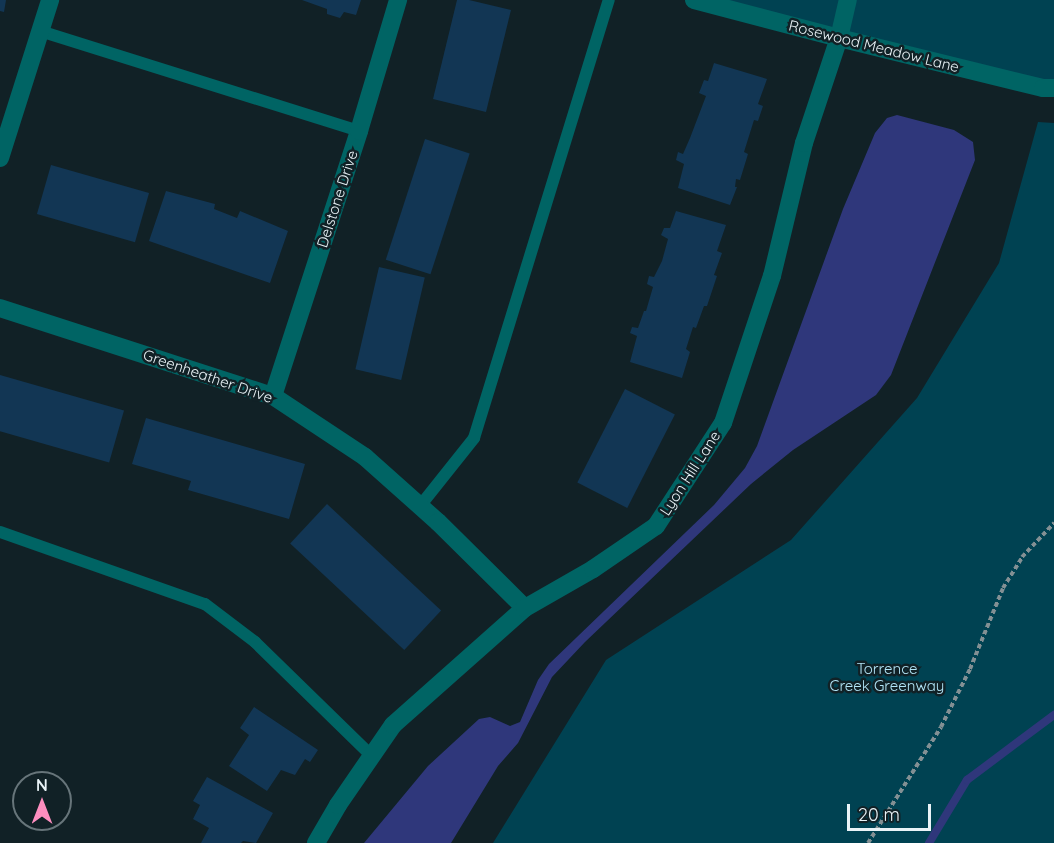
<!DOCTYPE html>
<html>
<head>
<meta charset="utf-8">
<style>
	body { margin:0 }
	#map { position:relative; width:1054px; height:843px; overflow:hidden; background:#112126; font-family:Quicksand,sans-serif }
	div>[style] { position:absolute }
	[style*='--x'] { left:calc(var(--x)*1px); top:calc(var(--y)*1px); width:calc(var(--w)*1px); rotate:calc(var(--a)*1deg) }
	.green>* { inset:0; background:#004252 }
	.water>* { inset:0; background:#2f377b }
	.stream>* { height:8px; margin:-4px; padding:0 4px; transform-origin:4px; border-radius:4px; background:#2f377b }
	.building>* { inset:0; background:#123654; transform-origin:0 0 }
	.path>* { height:4px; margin-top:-2px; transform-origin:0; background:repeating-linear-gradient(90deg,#839094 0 4.5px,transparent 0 7.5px) }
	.lane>* { height:12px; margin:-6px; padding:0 6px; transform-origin:6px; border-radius:6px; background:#006464 }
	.street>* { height:18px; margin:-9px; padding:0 9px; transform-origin:9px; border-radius:9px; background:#006464 }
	span { translate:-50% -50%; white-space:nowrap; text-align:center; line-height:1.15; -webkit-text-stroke:5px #112126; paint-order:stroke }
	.street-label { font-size:15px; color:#e9f3f7 }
	.park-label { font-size:15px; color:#b2e5f7 }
	.north { position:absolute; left:12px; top:771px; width:60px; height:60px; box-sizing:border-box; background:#112126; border:2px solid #67757a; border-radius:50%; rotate:0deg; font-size:16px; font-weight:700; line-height:24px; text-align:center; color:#e9f3f7 }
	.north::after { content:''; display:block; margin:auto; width:21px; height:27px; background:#fd8ebf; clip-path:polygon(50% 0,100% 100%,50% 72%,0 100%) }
	.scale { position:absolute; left:847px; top:804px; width:84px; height:27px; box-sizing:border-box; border:3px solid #e9f3f7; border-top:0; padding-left:8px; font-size:18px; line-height:21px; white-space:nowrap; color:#e9f3f7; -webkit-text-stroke:4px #112126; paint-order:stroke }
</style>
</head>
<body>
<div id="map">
	<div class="green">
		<i style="clip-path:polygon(694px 0,1054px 0,1054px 88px)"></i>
		<i style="clip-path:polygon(1038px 122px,1054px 123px,1054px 843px,493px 843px,606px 660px,791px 540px,917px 398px,999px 263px)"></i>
	</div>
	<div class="water">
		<i style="clip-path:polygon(897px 115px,954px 130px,973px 142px,975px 160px,891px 375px,876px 395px,793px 450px,751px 484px,585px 642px,552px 677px,518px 743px,498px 766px,451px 843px,364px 843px,428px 766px,479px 719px,490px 717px,510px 726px,520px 722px,538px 680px,549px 664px,714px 505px,745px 468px,757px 446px,843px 209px,875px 133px,887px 118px)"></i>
	</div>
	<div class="stream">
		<i style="--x:929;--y:843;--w:74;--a:-58.9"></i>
		<i style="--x:967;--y:780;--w:109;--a:-36.8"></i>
	</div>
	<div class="building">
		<i style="clip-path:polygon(0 0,6px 0,4px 12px,0 11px)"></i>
		<i style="clip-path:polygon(302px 0,361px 0,356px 15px,344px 12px,340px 18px,327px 14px,327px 9px)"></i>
		<i style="clip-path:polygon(457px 0,469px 0,511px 10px,486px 112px,433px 99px)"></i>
		<i style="clip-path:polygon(714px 63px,767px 79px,758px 104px,763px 106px,758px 121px,754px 120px,744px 152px,748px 154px,740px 180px,736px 179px,735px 187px,737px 187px,730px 205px,678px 188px,684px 164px,676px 160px,678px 152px,683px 154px,690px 138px,706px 96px,699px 93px,704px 80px,708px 81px)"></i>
		<i style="left:425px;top:139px;width:47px;height:127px;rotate:18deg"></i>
		<i style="left:51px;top:165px;width:102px;height:51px;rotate:16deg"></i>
		<i style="clip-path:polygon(166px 191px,215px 204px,214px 209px,237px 218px,240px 211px,288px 231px,270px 283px,149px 241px)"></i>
		<i style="clip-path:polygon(676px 211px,726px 225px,717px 251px,722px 253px,714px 275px,717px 276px,707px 306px,704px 306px,696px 328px,693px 327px,686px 349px,690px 352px,682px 378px,630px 362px,637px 336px,630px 333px,632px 327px,638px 328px,644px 311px,646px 311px,653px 287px,647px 284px,649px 276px,654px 277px,662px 261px,668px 239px,661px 235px,664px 228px,670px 228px)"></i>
		<i style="left:379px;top:267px;width:47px;height:105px;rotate:13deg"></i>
		<i style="left:0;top:375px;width:129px;height:54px;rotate:16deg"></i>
		<i style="left:625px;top:389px;width:56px;height:105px;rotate:27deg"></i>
		<i style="clip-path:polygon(146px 418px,305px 464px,289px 519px,188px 490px,191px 481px,132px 464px)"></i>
		<i style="left:327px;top:504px;width:156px;height:54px;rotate:43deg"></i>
		<i style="clip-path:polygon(254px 707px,318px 750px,310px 762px,305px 759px,295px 775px,281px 770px,267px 791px,229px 766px,249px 735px,240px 728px)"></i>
		<i style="clip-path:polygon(207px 777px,273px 813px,256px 843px,243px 841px,241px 843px,201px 843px,209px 828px,193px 819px,200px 805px,193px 801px)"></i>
	</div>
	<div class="path">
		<i style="--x:868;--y:843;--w:137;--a:-57.8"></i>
		<i style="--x:941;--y:727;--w:65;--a:-63.4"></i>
		<i style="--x:970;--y:669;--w:87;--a:-67.8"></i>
		<i style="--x:1003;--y:588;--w:36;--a:-58"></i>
		<i style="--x:1022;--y:557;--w:47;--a:-46.7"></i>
	</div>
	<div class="lane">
		<i style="--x:40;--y:31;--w:334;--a:17.4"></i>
		<i style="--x:420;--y:506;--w:87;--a:-51.5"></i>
		<i style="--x:474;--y:438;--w:458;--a:-72.9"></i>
		<i style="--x:0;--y:532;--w:217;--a:19.4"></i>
		<i style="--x:205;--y:604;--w:63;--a:37.2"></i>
		<i style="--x:255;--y:642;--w:163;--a:44.3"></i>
	</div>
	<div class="street">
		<i style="--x:694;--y:0;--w:150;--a:14.7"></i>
		<i style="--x:839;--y:38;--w:210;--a:13.8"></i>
		<i style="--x:1043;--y:88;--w:11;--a:0"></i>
		<i style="--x:0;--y:158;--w:166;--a:-72.4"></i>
		<i style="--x:0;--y:308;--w:287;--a:17.9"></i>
		<i style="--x:273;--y:396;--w:110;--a:33.5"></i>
		<i style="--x:365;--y:457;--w:98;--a:41.7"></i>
		<i style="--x:438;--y:522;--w:122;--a:44.7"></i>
		<i style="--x:273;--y:396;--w:279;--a:-72"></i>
		<i style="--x:359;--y:131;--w:137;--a:-73.4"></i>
		<i style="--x:316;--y:843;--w:44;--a:-59.9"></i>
		<i style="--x:338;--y:805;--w:97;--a:-55.5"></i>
		<i style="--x:393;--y:725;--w:176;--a:-41.6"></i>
		<i style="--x:525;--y:608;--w:78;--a:-29.8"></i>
		<i style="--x:593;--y:569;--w:76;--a:-34.3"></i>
		<i style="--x:656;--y:526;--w:123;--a:-57"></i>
		<i style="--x:723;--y:423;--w:155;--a:-71.6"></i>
		<i style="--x:772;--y:276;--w:137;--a:-76.5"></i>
		<i style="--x:804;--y:143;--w:111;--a:-71.6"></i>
		<i style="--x:839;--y:38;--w:39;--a:-77"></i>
	</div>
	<div class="street-label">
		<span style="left:874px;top:46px;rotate:14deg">Rosewood Meadow Lane</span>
		<span style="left:337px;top:199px;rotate:-72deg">Delstone Drive</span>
		<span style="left:208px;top:376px;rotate:19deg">Greenheather Drive</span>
		<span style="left:690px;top:473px;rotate:-57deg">Lyon Hill Lane</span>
	</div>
	<div class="park-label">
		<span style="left:887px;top:677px">Torrence<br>Creek Greenway</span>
	</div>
	<div class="north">N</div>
	<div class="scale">20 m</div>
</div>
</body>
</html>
